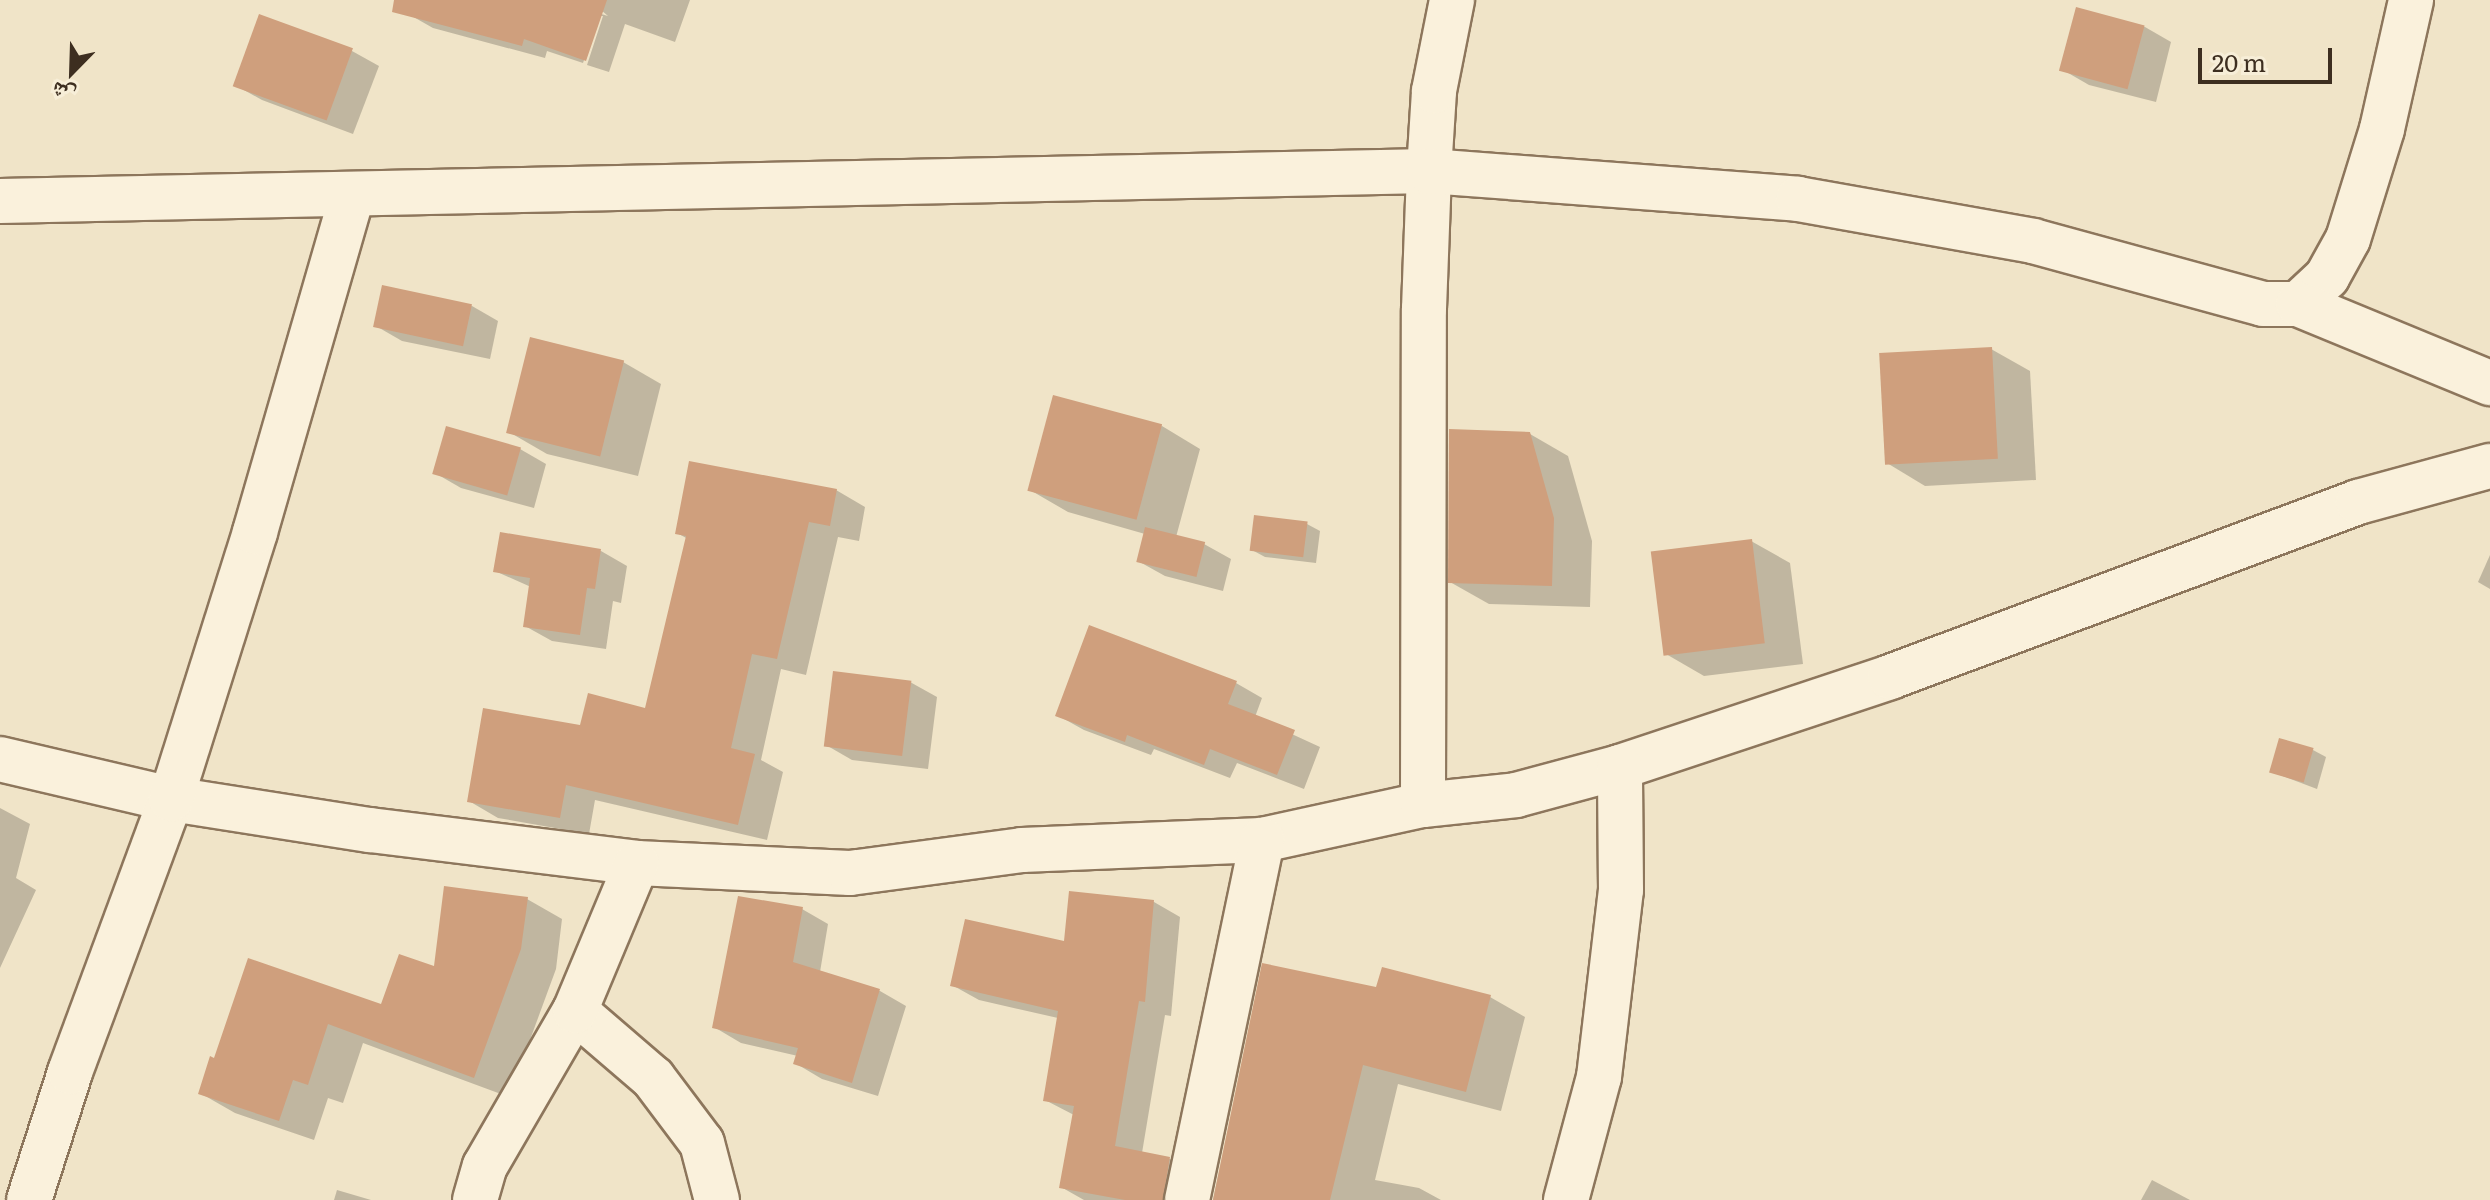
<!DOCTYPE html>
<html>
<head>
<meta charset="utf-8">
<style>
	body { margin:0 }
	#map { position:relative; width:2490px; height:1200px; overflow:hidden; background:#f0e4c8; font-family:Literata,"Noto Naskh Arabic",serif }
	div>[style] { position:absolute }
	[style*='--x'] { left:calc(var(--x)*1px); top:calc(var(--y)*1px); width:calc(var(--w)*1px); rotate:calc(var(--a)*1deg) }
	.shadow>* { inset:0; background:#0003 }
	.building>* { inset:0; background:#cf9f7d; transform-origin:0 0 }
	.roads { filter:drop-shadow(2px 0 #8d765c) drop-shadow(-2px 0 #8d765c) drop-shadow(0 2px #8d765c) drop-shadow(0 -2px #8d765c) }
	.street>* { height:44px; margin:-22px; padding:0 22px; transform-origin:22px; border-radius:22px; background:#faf1dc }
	.secondary>* { height:44px; margin:-22px; padding:0 22px; transform-origin:22px; border-radius:22px; background:#faf1dc }
	span { translate:-50% -50%; white-space:nowrap; text-align:center; line-height:1.15; -webkit-text-stroke:7px #f7eed8; paint-order:stroke }
	.north { position:absolute; left:32px; top:32px; width:80px; height:80px; -webkit-text-stroke:6px #f7eed8; paint-order:stroke; rotate:203deg; font-size:22px; font-weight:700; line-height:32px; text-align:center; color:#3d2e20 }
	.north::after { content:''; display:block; margin:auto; width:28px; height:36px; background:#3d2e20; clip-path:polygon(50% 0,100% 100%,50% 72%,0 100%) }
	.scale { position:absolute; left:2198px; top:48px; width:134px; height:36px; box-sizing:border-box; border:4px solid #3d2e20; border-top:0; padding-left:10px; font-size:24px; line-height:28px; white-space:nowrap; color:#3d2e20; -webkit-text-stroke:6px #f7eed8; paint-order:stroke }
</style>
</head>
<body>
<div id="map">
	<div class="shadow">
		<i style="clip-path:polygon(414px 0,554px 0,608px 16px,601px 10px,604px 0,690px 0,675px 42px,625px 24px,609px 72px,587px 65px,603px 16px,599px 16px,583px 63px,547px 51px,545px 58px,433px 28px,410px 15px)"></i>
		<i style="clip-path:polygon(2078px 10px,2145px 27px,2171px 42px,2156px 102px,2089px 85px,2063px 70px)"></i>
		<i style="clip-path:polygon(352px 51px,379px 66px,353px 134px,262px 100px,235px 85px)"></i>
		<i style="clip-path:polygon(472px 306px,498px 321px,490px 359px,402px 341px,376px 326px)"></i>
		<i style="clip-path:polygon(1991px 349px,2030px 371px,2036px 480px,1925px 486px,1887px 463px)"></i>
		<i style="clip-path:polygon(623px 362px,661px 384px,638px 476px,547px 454px,509px 432px)"></i>
		<i style="clip-path:polygon(1162px 426px,1200px 449px,1176px 537px,1204px 544px,1231px 559px,1223px 591px,1165px 576px,1138px 561px,1145px 534px,1068px 512px,1030px 490px)"></i>
		<i style="clip-path:polygon(1530px 434px,1568px 456px,1592px 541px,1590px 607px,1489px 604px,1450px 582px)"></i>
		<i style="clip-path:polygon(520px 449px,546px 464px,534px 508px,461px 488px,435px 473px)"></i>
		<i style="clip-path:polygon(836px 490px,865px 507px,859px 541px,838px 537px,806px 675px,781px 669px,761px 760px,783px 772px,767px 840px,595px 800px,589px 834px,498px 818px,469px 801px,581px 728px,647px 710px,688px 539px,677px 533px)"></i>
		<i style="clip-path:polygon(1307px 524px,1320px 531px,1316px 563px,1265px 557px,1252px 550px)"></i>
		<i style="clip-path:polygon(1751px 541px,1790px 563px,1803px 664px,1704px 676px,1666px 654px)"></i>
		<i style="clip-path:polygon(601px 551px,627px 566px,621px 603px,613px 601px,606px 649px,552px 641px,525px 626px,531px 587px,495px 571px)"></i>
		<i style="clip-path:polygon(2490px 555px,2490px 589px,2478px 582px)"></i>
		<i style="clip-path:polygon(1090px 628px,1236px 683px,1262px 698px,1255px 717px,1320px 747px,1304px 789px,1237px 763px,1230px 778px,1154px 749px,1151px 755px,1084px 730px,1057px 715px)"></i>
		<i style="clip-path:polygon(910px 682px,937px 697px,928px 769px,852px 760px,826px 745px)"></i>
		<i style="clip-path:polygon(2313px 750px,2326px 757px,2317px 789px,2272px 772px)"></i>
		<i style="clip-path:polygon(0 808px,30px 824px,16px 878px,36px 890px,0 968px)"></i>
		<i style="clip-path:polygon(1071px 894px,1154px 902px,1180px 917px,1171px 1016px,1165px 1015px,1142px 1153px,1170px 1159px,1196px 1174px,1192px 1200px,1084px 1200px,1061px 1187px,1074px 1115px,1045px 1100px,1058px 1018px,979px 1000px,952px 985px,1066px 943px)"></i>
		<i style="clip-path:polygon(527px 899px,562px 919px,556px 969px,509px 1097px,363px 1043px,343px 1103px,328px 1098px,314px 1140px,235px 1113px,200px 1093px,215px 1060px,249px 961px,382px 1007px)"></i>
		<i style="clip-path:polygon(802px 909px,828px 924px,820px 972px,880px 991px,906px 1006px,878px 1096px,822px 1079px,795px 1063px,798px 1056px,741px 1043px,714px 1027px)"></i>
		<i style="clip-path:polygon(1264px 965px,1378px 990px,1490px 997px,1525px 1017px,1501px 1111px,1398px 1084px,1375px 1180px,1419px 1188px,1441px 1200px,1213px 1200px)"></i>
		<i style="clip-path:polygon(2152px 1180px,2190px 1200px,2141px 1200px)"></i>
		<i style="clip-path:polygon(337px 1190px,371px 1200px,334px 1200px)"></i>
	</div>
	<div class="building">
		<i style="clip-path:polygon(394px 0,607px 0,586px 61px,524px 39px,522px 46px,392px 12px)"></i>
		<i style="left:2076px;top:7px;width:71px;height:66px;rotate:15deg"></i>
		<i style="left:259px;top:14px;width:100px;height:77px;rotate:20deg"></i>
		<i style="left:382px;top:285px;width:92px;height:43px;rotate:12deg"></i>
		<i style="left:530px;top:337px;width:97px;height:99px;rotate:14deg"></i>
		<i style="left:1992px;top:347px;width:112px;height:113px;rotate:87deg"></i>
		<i style="left:1053px;top:395px;width:113px;height:99px;rotate:15deg"></i>
		<i style="left:446px;top:426px;width:78px;height:50px;rotate:16deg"></i>
		<i style="clip-path:polygon(1449px 429px,1530px 432px,1554px 518px,1552px 586px,1448px 583px)"></i>
		<i style="clip-path:polygon(689px 461px,837px 489px,830px 526px,809px 522px,777px 659px,752px 654px,731px 748px,755px 754px,738px 825px,566px 785px,560px 818px,467px 802px,483px 708px,580px 725px,588px 693px,645px 708px,686px 536px,675px 534px)"></i>
		<i style="left:1254px;top:515px;width:54px;height:36px;rotate:7deg"></i>
		<i style="left:1145px;top:527px;width:62px;height:36px;rotate:14deg"></i>
		<i style="clip-path:polygon(500px 532px,601px 549px,595px 589px,587px 588px,580px 635px,523px 627px,530px 578px,493px 572px)"></i>
		<i style="left:1752px;top:539px;width:105px;height:102px;rotate:83deg"></i>
		<i style="clip-path:polygon(1089px 625px,1237px 681px,1228px 704px,1295px 730px,1277px 775px,1210px 749px,1204px 765px,1127px 735px,1125px 742px,1055px 716px)"></i>
		<i style="left:833px;top:671px;width:79px;height:76px;rotate:7deg"></i>
		<i style="left:2279px;top:738px;width:36px;height:36px;rotate:16deg"></i>
		<i style="clip-path:polygon(444px 886px,528px 897px,521px 949px,474px 1078px,328px 1024px,308px 1085px,293px 1080px,279px 1121px,198px 1094px,210px 1056px,214px 1058px,248px 958px,381px 1004px,399px 954px,434px 966px)"></i>
		<i style="clip-path:polygon(1069px 891px,1154px 900px,1145px 1002px,1139px 1001px,1115px 1146px,1170px 1157px,1163px 1200px,1125px 1200px,1059px 1188px,1074px 1106px,1043px 1101px,1058px 1011px,950px 986px,965px 919px,1064px 941px)"></i>
		<i style="clip-path:polygon(738px 896px,803px 907px,793px 962px,880px 989px,852px 1083px,793px 1064px,798px 1048px,712px 1028px)"></i>
		<i style="clip-path:polygon(1262px 963px,1376px 987px,1382px 967px,1491px 995px,1466px 1092px,1363px 1065px,1330px 1200px,1213px 1200px)"></i>
	</div>
	<div class="roads">
		<div class="street">
			<i style="--x:0;--y:759;--w:176;--a:13.2"></i>
			<i style="--x:171;--y:799;--w:201;--a:8.9"></i>
			<i style="--x:370;--y:830;--w:269;--a:7"></i>
			<i style="--x:637;--y:863;--w:213;--a:2.7"></i>
			<i style="--x:850;--y:873;--w:174;--a:-7.6"></i>
			<i style="--x:1022;--y:850;--w:240;--a:-2.4"></i>
			<i style="--x:1262;--y:840;--w:165;--a:-12.3"></i>
			<i style="--x:1423;--y:805;--w:94;--a:-6.1"></i>
			<i style="--x:1516;--y:795;--w:108;--a:-15.1"></i>
			<i style="--x:1620;--y:767;--w:285;--a:-18.4"></i>
			<i style="--x:1890;--y:677;--w:500;--a:-20.5"></i>
			<i style="--x:2358;--y:502;--w:137;--a:-15.3"></i>
			<i style="--x:1423;--y:805;--w:496;--a:-89.9"></i>
			<i style="--x:1424;--y:309;--w:138;--a:-87.9"></i>
			<i style="--x:1429;--y:171;--w:80;--a:-86.4"></i>
			<i style="--x:1434;--y:91;--w:93;--a:-78.8"></i>
			<i style="--x:575;--y:1011;--w:103;--a:40.7"></i>
			<i style="--x:653;--y:1078;--w:81;--a:53"></i>
			<i style="--x:702;--y:1143;--w:59;--a:75.3"></i>
			<i style="--x:29;--y:1200;--w:134;--a:-72.2"></i>
			<i style="--x:70;--y:1072;--w:291;--a:-69.7"></i>
			<i style="--x:171;--y:799;--w:280;--a:-72.5"></i>
			<i style="--x:255;--y:532;--w:351;--a:-73.9"></i>
			<i style="--x:475;--y:1200;--w:35;--a:-74"></i>
			<i style="--x:485;--y:1166;--w:179;--a:-59.9"></i>
			<i style="--x:575;--y:1011;--w:160;--a:-67.3"></i>
			<i style="--x:1187;--y:1200;--w:368;--a:-78.2"></i>
			<i style="--x:1566;--y:1200;--w:127;--a:-75"></i>
			<i style="--x:1599;--y:1077;--w:188;--a:-83.3"></i>
			<i style="--x:1621;--y:890;--w:123;--a:-90.5"></i>
		</div>
		<div class="secondary">
			<i style="--x:0;--y:201;--w:1429;--a:-1.2"></i>
			<i style="--x:1429;--y:171;--w:370;--a:4.3"></i>
			<i style="--x:1798;--y:199;--w:239;--a:10.1"></i>
			<i style="--x:2033;--y:241;--w:238;--a:15.3"></i>
			<i style="--x:2263;--y:304;--w:35;--a:0"></i>
			<i style="--x:2298;--y:304;--w:40;--a:-43"></i>
			<i style="--x:2327;--y:277;--w:43;--a:-61.1"></i>
			<i style="--x:2348;--y:239;--w:115;--a:-72.8"></i>
			<i style="--x:2382;--y:129;--w:132;--a:-77.3"></i>
			<i style="--x:2298;--y:304;--w:208;--a:22.4"></i>
		</div>
	</div>
	<div class="north">ش</div>
	<div class="scale">20 m</div>
</div>
</body>
</html>
